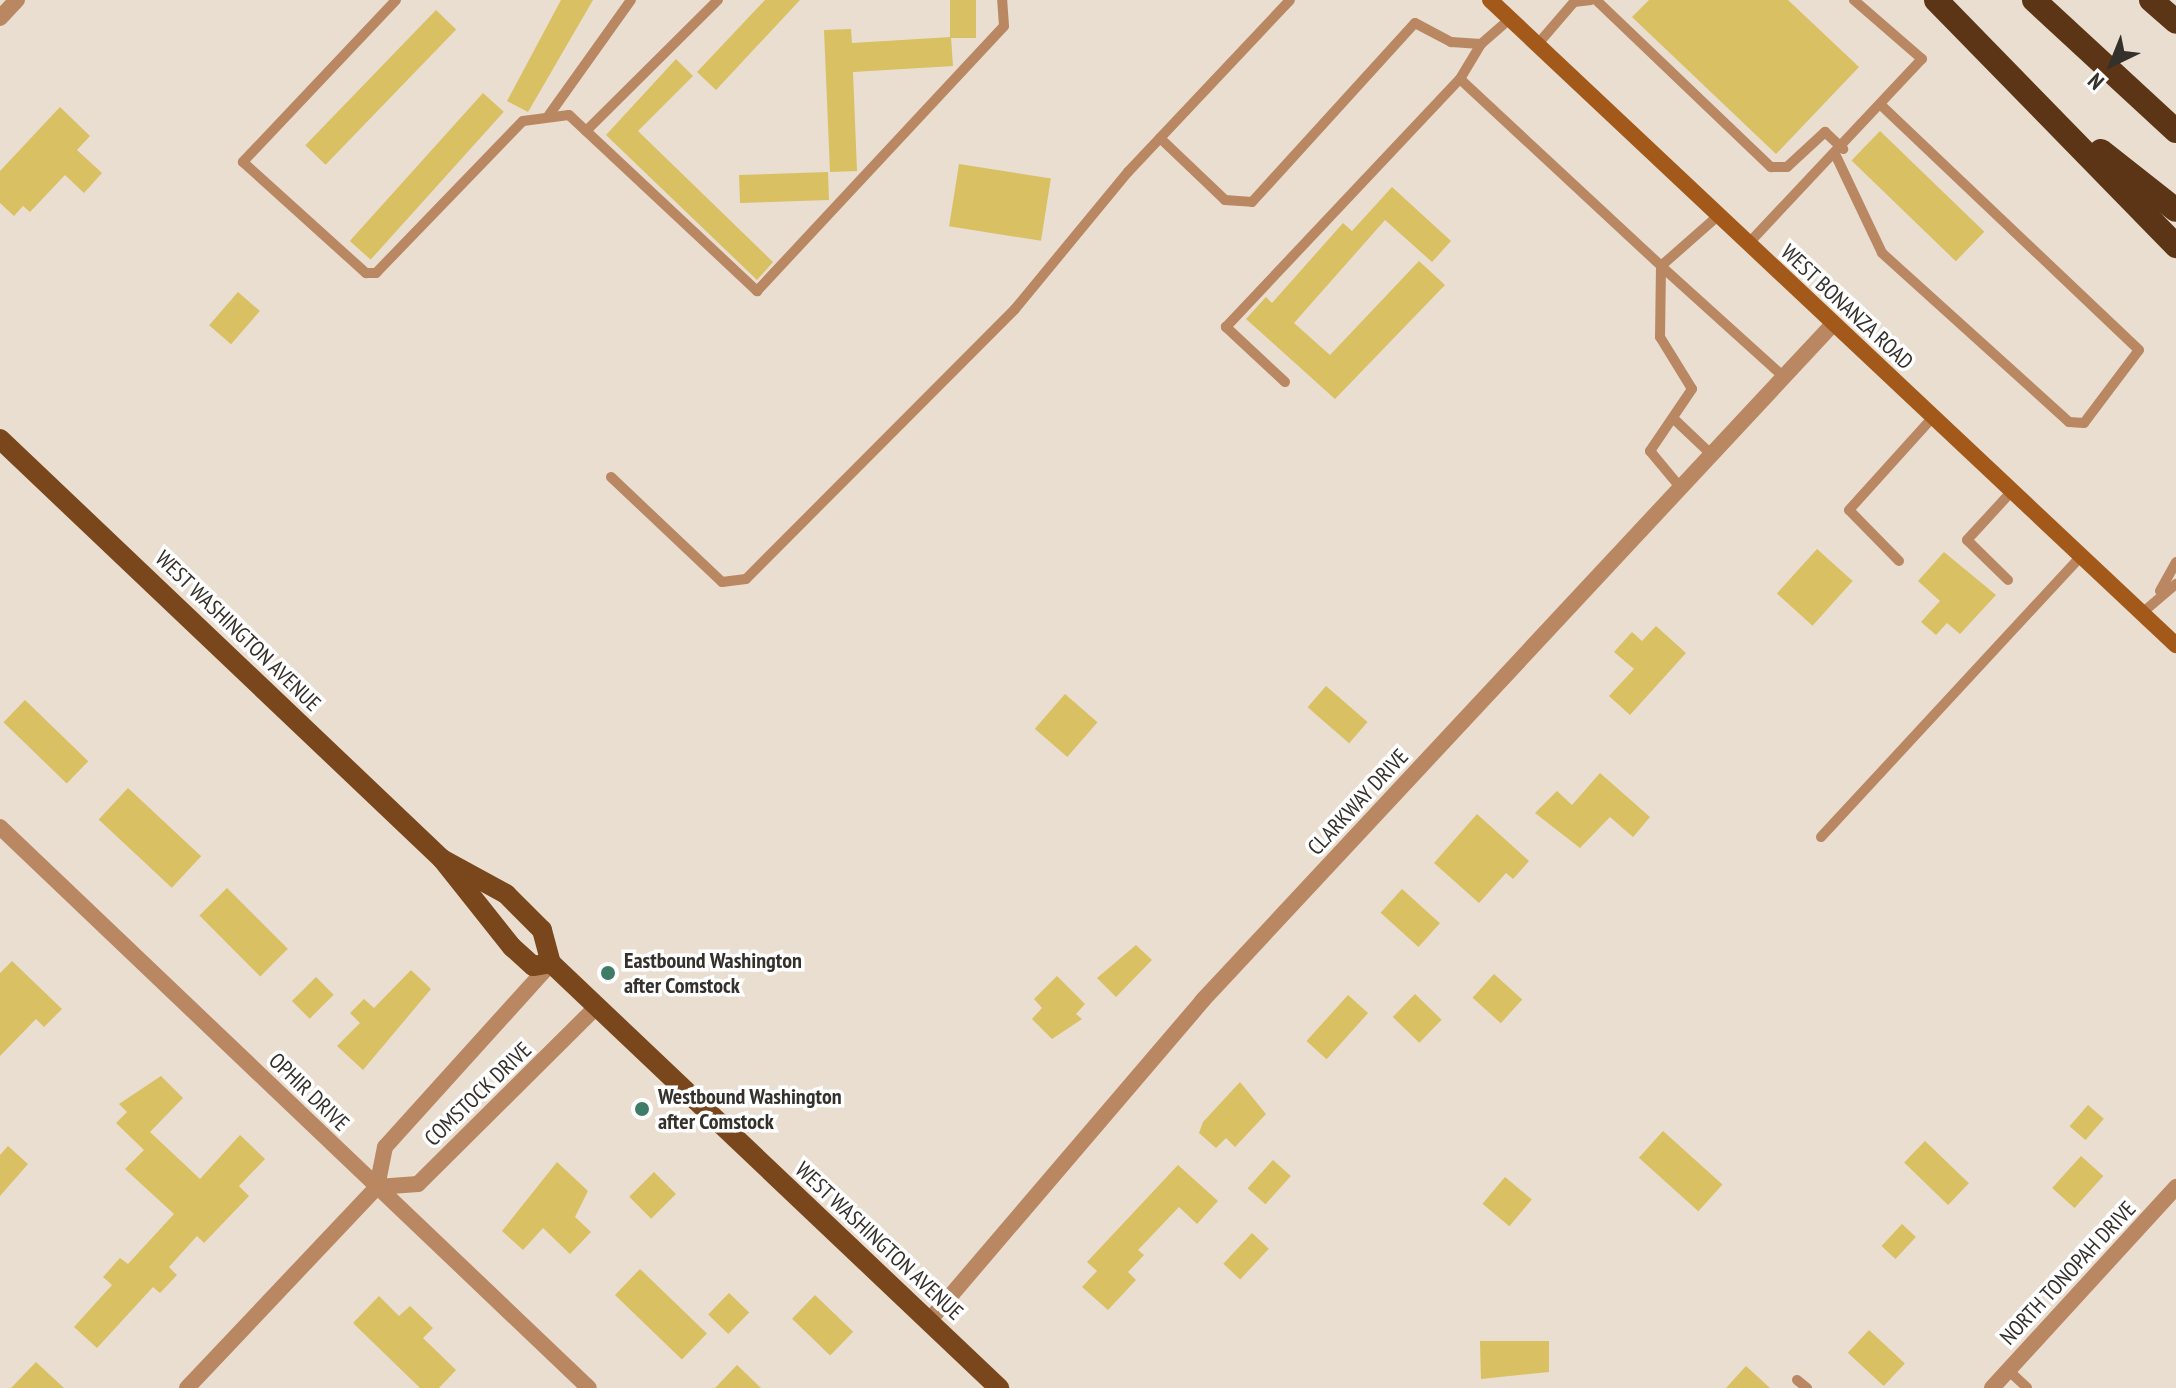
<!DOCTYPE html>
<html>
<head>
<meta charset="utf-8">
<style>
	body { margin:0 }
	#map { position:relative; width:2176px; height:1388px; overflow:hidden; background:#e9ded0; font-family:"PT Sans Narrow",sans-serif }
	div>[style] { position:absolute }
	[style*='--x'] { left:calc(var(--x)*1px); top:calc(var(--y)*1px); width:calc(var(--w)*1px); rotate:calc(var(--a)*1deg) }
	.building>* { inset:0; background:#d9c062; transform-origin:0 0 }
	.service>* { height:10px; margin:-5px; padding:0 5px; transform-origin:5px; border-radius:5px; background:#ba8763 }
	.minor>* { height:16px; margin:-8px; padding:0 8px; transform-origin:8px; border-radius:8px; background:#ba8763 }
	.tertiary>* { height:16px; margin:-8px; padding:0 8px; transform-origin:8px; border-radius:8px; background:#ba8763 }
	.secondary>* { height:16px; margin:-8px; padding:0 8px; transform-origin:8px; border-radius:8px; background:#a25919 }
	.primary>* { height:20px; margin:-10px; padding:0 10px; transform-origin:10px; border-radius:10px; background:#7a461c }
	.motorway>* { height:24px; margin:-12px; padding:0 12px; transform-origin:12px; border-radius:12px; background:#5b3516 }
	.dots>* { width:22px; height:22px; translate:-50% -50%; box-sizing:border-box; border:4px solid #fff; border-radius:50% }
	span { translate:-50% -50%; white-space:nowrap; text-align:center; line-height:1.15; -webkit-text-stroke:7px #fff; paint-order:stroke }
	.street-label { font-size:22px; color:#34302b }
	.poi-label { font-size:22px; color:#34302b; font-weight:700 }
	.left { translate:0 -50%; text-align:left }
	.north { position:absolute; left:2072px; top:24px; width:80px; height:80px; -webkit-text-stroke:6px #fff; paint-order:stroke; rotate:223deg; font-size:22px; font-weight:700; line-height:32px; text-align:center; color:#34302b }
	.north::after { content:''; display:block; margin:auto; width:28px; height:36px; background:#34302b; clip-path:polygon(50% 0,100% 100%,50% 72%,0 100%) }
</style>
</head>
<body>
<div id="map">
	<div class="building">
		<i style="clip-path:polygon(561px 0,593px 0,528px 112px,507px 101px)"></i>
		<i style="clip-path:polygon(765px 0,800px 0,716px 90px,697px 72px)"></i>
		<i style="left:950px;top:0;width:26px;height:38px"></i>
		<i style="clip-path:polygon(1649px 0,1788px 0,1859px 67px,1776px 154px,1632px 17px)"></i>
		<i style="left:436px;top:10px;width:28px;height:188px;rotate:44deg"></i>
		<i style="clip-path:polygon(851px 29px,852px 43px,951px 37px,953px 66px,853px 72px,857px 171px,830px 172px,824px 30px)"></i>
		<i style="clip-path:polygon(676px 59px,693px 76px,638px 131px,773px 262px,757px 280px,606px 135px)"></i>
		<i style="left:483px;top:93px;width:28px;height:199px;rotate:42deg"></i>
		<i style="clip-path:polygon(60px 107px,90px 136px,77px 150px,102px 173px,84px 193px,65px 175px,30px 212px,23px 206px,14px 216px,0 203px,0 171px)"></i>
		<i style="left:1880px;top:131px;width:145px;height:41px;rotate:44deg"></i>
		<i style="left:959px;top:164px;width:93px;height:63px;rotate:9deg"></i>
		<i style="left:828px;top:172px;width:28px;height:89px;rotate:88deg"></i>
		<i style="clip-path:polygon(1392px 187px,1451px 241px,1432px 262px,1385px 220px,1294px 323px,1330px 355px,1419px 261px,1445px 285px,1335px 399px,1246px 319px,1266px 297px,1272px 303px,1343px 223px,1352px 231px)"></i>
		<i style="left:238px;top:292px;width:29px;height:44px;rotate:41deg"></i>
		<i style="left:1817px;top:549px;width:48px;height:60px;rotate:42deg"></i>
		<i style="clip-path:polygon(1944px 552px,1996px 595px,1960px 634px,1947px 623px,1936px 635px,1921px 622px,1940px 601px,1918px 581px)"></i>
		<i style="clip-path:polygon(1656px 626px,1686px 653px,1630px 715px,1609px 696px,1634px 669px,1614px 652px,1632px 632px,1642px 641px)"></i>
		<i style="left:1326px;top:686px;width:55px;height:28px;rotate:41deg"></i>
		<i style="left:1065px;top:694px;width:43px;height:46px;rotate:41deg"></i>
		<i style="left:25px;top:700px;width:88px;height:31px;rotate:44deg"></i>
		<i style="clip-path:polygon(1600px 773px,1650px 817px,1633px 837px,1610px 817px,1580px 848px,1535px 813px,1557px 791px,1572px 805px)"></i>
		<i style="left:128px;top:788px;width:100px;height:43px;rotate:43deg"></i>
		<i style="clip-path:polygon(1477px 814px,1529px 861px,1513px 879px,1506px 873px,1479px 903px,1434px 863px)"></i>
		<i style="left:227px;top:888px;width:86px;height:39px;rotate:45deg"></i>
		<i style="left:1402px;top:889px;width:51px;height:32px;rotate:42deg"></i>
		<i style="clip-path:polygon(1136px 945px,1152px 960px,1116px 997px,1097px 978px)"></i>
		<i style="clip-path:polygon(12px 961px,62px 1009px,44px 1027px,36px 1019px,0 1056px,0 973px)"></i>
		<i style="clip-path:polygon(411px 970px,431px 989px,363px 1070px,337px 1046px,360px 1023px,350px 1013px,364px 999px,374px 1008px)"></i>
		<i style="left:1494px;top:974px;width:38px;height:32px;rotate:42deg"></i>
		<i style="clip-path:polygon(1057px 976px,1085px 1004px,1076px 1014px,1082px 1019px,1052px 1039px,1032px 1019px,1042px 1008px,1034px 999px)"></i>
		<i style="left:316px;top:977px;width:25px;height:34px;rotate:45deg"></i>
		<i style="left:1415px;top:994px;width:37px;height:32px;rotate:44deg"></i>
		<i style="left:1348px;top:995px;width:27px;height:62px;rotate:42deg"></i>
		<i style="clip-path:polygon(161px 1076px,183px 1098px,150px 1132px,200px 1179px,240px 1135px,265px 1159px,239px 1186px,249px 1196px,204px 1243px,197px 1236px,169px 1267px,177px 1275px,160px 1293px,153px 1287px,97px 1348px,74px 1327px,112px 1285px,103px 1277px,120px 1258px,128px 1264px,174px 1214px,125px 1169px,144px 1150px,116px 1123px,127px 1112px,119px 1104px)"></i>
		<i style="clip-path:polygon(1240px 1082px,1266px 1114px,1235px 1147px,1226px 1138px,1216px 1148px,1199px 1133px,1203px 1122px)"></i>
		<i style="left:2088px;top:1105px;width:21px;height:28px;rotate:41deg"></i>
		<i style="left:1663px;top:1131px;width:80px;height:36px;rotate:42deg"></i>
		<i style="left:1925px;top:1141px;width:61px;height:30px;rotate:44deg"></i>
		<i style="clip-path:polygon(8px 1146px,28px 1164px,0 1196px,0 1155px)"></i>
		<i style="left:2081px;top:1156px;width:30px;height:43px;rotate:42deg"></i>
		<i style="left:1273px;top:1160px;width:24px;height:38px;rotate:42deg"></i>
		<i style="clip-path:polygon(557px 1162px,588px 1191px,575px 1217px,591px 1232px,570px 1254px,543px 1228px,523px 1250px,502px 1231px)"></i>
		<i style="clip-path:polygon(1178px 1165px,1218px 1201px,1197px 1224px,1179px 1207px,1138px 1250px,1144px 1255px,1128px 1272px,1136px 1280px,1108px 1310px,1082px 1287px,1097px 1271px,1087px 1262px)"></i>
		<i style="left:654px;top:1172px;width:31px;height:35px;rotate:45deg"></i>
		<i style="left:1505px;top:1177px;width:35px;height:35px;rotate:40deg"></i>
		<i style="left:1902px;top:1224px;width:19px;height:30px;rotate:43deg"></i>
		<i style="left:1252px;top:1233px;width:23px;height:42px;rotate:43deg"></i>
		<i style="left:640px;top:1269px;width:93px;height:36px;rotate:44deg"></i>
		<i style="left:729px;top:1293px;width:28px;height:30px;rotate:44deg"></i>
		<i style="left:815px;top:1295px;width:53px;height:33px;rotate:44deg"></i>
		<i style="clip-path:polygon(379px 1296px,399px 1316px,410px 1306px,433px 1328px,423px 1338px,456px 1370px,439px 1388px,420px 1388px,353px 1323px)"></i>
		<i style="left:1869px;top:1330px;width:49px;height:31px;rotate:43deg"></i>
		<i style="clip-path:polygon(1480px 1341px,1549px 1341px,1549px 1372px,1481px 1379px)"></i>
		<i style="clip-path:polygon(36px 1362px,64px 1388px,11px 1388px)"></i>
		<i style="clip-path:polygon(737px 1365px,761px 1388px,715px 1388px)"></i>
		<i style="clip-path:polygon(1746px 1366px,1770px 1388px,1726px 1388px)"></i>
	</div>
	<div class="service">
		<i style="--x:396;--y:0;--w:223;--a:133.4"></i>
		<i style="--x:243;--y:162;--w:166;--a:42.1"></i>
		<i style="--x:366;--y:273;--w:10;--a:0"></i>
		<i style="--x:376;--y:273;--w:211;--a:-46"></i>
		<i style="--x:523;--y:121;--w:46;--a:-7.4"></i>
		<i style="--x:569;--y:115;--w:258;--a:43.1"></i>
		<i style="--x:757;--y:291;--w:362;--a:-47"></i>
		<i style="--x:1004;--y:26;--w:26;--a:-94"></i>
		<i style="--x:1596;--y:0;--w:242;--a:43.7"></i>
		<i style="--x:1771;--y:167;--w:16;--a:0"></i>
		<i style="--x:1787;--y:167;--w:52;--a:-42.6"></i>
		<i style="--x:1825;--y:132;--w:25;--a:43"></i>
		<i style="--x:1481;--y:44;--w:41;--a:121"></i>
		<i style="--x:1460;--y:79;--w:275;--a:42.9"></i>
		<i style="--x:1661;--y:266;--w:76;--a:-41.3"></i>
		<i style="--x:1537;--y:45;--w:57;--a:-49.3"></i>
		<i style="--x:1574;--y:2;--w:17;--a:-7"></i>
		<i style="--x:549;--y:115;--w:141;--a:-54.5"></i>
		<i style="--x:586;--y:131;--w:186;--a:-44.8"></i>
		<i style="--x:1160;--y:138;--w:90;--a:43.6"></i>
		<i style="--x:1225;--y:200;--w:27;--a:4"></i>
		<i style="--x:1252;--y:202;--w:242;--a:-47.7"></i>
		<i style="--x:1415;--y:23;--w:41;--a:27.8"></i>
		<i style="--x:1451;--y:42;--w:30;--a:4"></i>
		<i style="--x:1481;--y:44;--w:38;--a:-41"></i>
		<i style="--x:1836;--y:156;--w:107;--a:64.6"></i>
		<i style="--x:1882;--y:253;--w:252;--a:42.1"></i>
		<i style="--x:2069;--y:422;--w:15;--a:4"></i>
		<i style="--x:2084;--y:423;--w:91;--a:-53"></i>
		<i style="--x:2139;--y:350;--w:356;--a:-136.5"></i>
		<i style="--x:1748;--y:244;--w:254;--a:-46.8"></i>
		<i style="--x:1922;--y:59;--w:90;--a:-139.1"></i>
		<i style="--x:1661;--y:266;--w:71;--a:90.8"></i>
		<i style="--x:1660;--y:337;--w:61;--a:58.4"></i>
		<i style="--x:1692;--y:389;--w:75;--a:124.1"></i>
		<i style="--x:1650;--y:451;--w:47;--a:50.2"></i>
		<i style="--x:1661;--y:266;--w:166;--a:42.1"></i>
		<i style="--x:1285;--y:382;--w:81;--a:-137"></i>
		<i style="--x:1226;--y:327;--w:341;--a:-46.7"></i>
		<i style="--x:1674;--y:419;--w:51;--a:43.4"></i>
		<i style="--x:611;--y:477;--w:153;--a:43.4"></i>
		<i style="--x:722;--y:582;--w:24;--a:-7"></i>
		<i style="--x:746;--y:579;--w:381;--a:-45.1"></i>
		<i style="--x:1015;--y:309;--w:178;--a:-50.5"></i>
		<i style="--x:1128;--y:172;--w:236;--a:-46.7"></i>
		<i style="--x:1899;--y:561;--w:71;--a:-134.4"></i>
		<i style="--x:1849;--y:510;--w:125;--a:-47.9"></i>
		<i style="--x:2008;--y:580;--w:57;--a:-135.7"></i>
		<i style="--x:1967;--y:540;--w:67;--a:-47.4"></i>
		<i style="--x:2160;--y:591;--w:33;--a:-61"></i>
		<i style="--x:2142;--y:613;--w:45;--a:-40.5"></i>
		<i style="--x:1821;--y:837;--w:383;--a:-47.2"></i>
		<i style="--x:2008;--y:1370;--w:26;--a:43"></i>
		<i style="--x:1797;--y:1380;--w:13;--a:39"></i>
	</div>
	<div class="minor">
		<i style="--x:0;--y:18;--w:25;--a:-47"></i>
		<i style="--x:0;--y:827;--w:813;--a:43.61"></i>
		<i style="--x:377;--y:1187;--w:41;--a:-4.2"></i>
		<i style="--x:418;--y:1184;--w:252;--a:-44.8"></i>
		<i style="--x:929;--y:1321;--w:421;--a:-49.5"></i>
		<i style="--x:1202;--y:1001;--w:925;--a:-47.01"></i>
		<i style="--x:187;--y:1388;--w:277;--a:-46.6"></i>
		<i style="--x:377;--y:1187;--w:41;--a:-78.7"></i>
		<i style="--x:385;--y:1147;--w:248;--a:-47.9"></i>
	</div>
	<div class="tertiary">
		<i style="--x:1992;--y:1388;--w:273;--a:-47.5"></i>
	</div>
	<div class="secondary">
		<i style="--x:1490;--y:0;--w:942;--a:43.24"></i>
	</div>
	<div class="primary">
		<i style="--x:0;--y:439;--w:610;--a:43.54"></i>
		<i style="--x:442;--y:859;--w:112;--a:51.5"></i>
		<i style="--x:512;--y:947;--w:28;--a:42"></i>
		<i style="--x:533;--y:966;--w:18;--a:-9"></i>
		<i style="--x:442;--y:859;--w:73;--a:28.7"></i>
		<i style="--x:506;--y:894;--w:51;--a:45"></i>
		<i style="--x:542;--y:930;--w:34;--a:75"></i>
		<i style="--x:551;--y:963;--w:618;--a:43.49"></i>
	</div>
	<div class="motorway">
		<i style="--x:1936;--y:0;--w:344;--a:45.7"></i>
		<i style="--x:2034;--y:0;--w:193;--a:42.7"></i>
		<i style="--x:2151;--y:0;--w:33;--a:41"></i>
		<i style="--x:2101;--y:151;--w:95;--a:38.2"></i>
	</div>
	<div class="dots">
		<i style="left:608px;top:973px;background:#3f7c68"></i>
		<i style="left:642px;top:1109px;background:#3f7c68"></i>
	</div>
	<div class="street-label">
		<span style="left:1847px;top:307px;rotate:43deg">WEST BONANZA ROAD</span>
		<span style="left:238px;top:631px;rotate:44deg">WEST WASHINGTON AVENUE</span>
		<span style="left:1358px;top:802px;rotate:-47deg">CLARKWAY DRIVE</span>
		<span style="left:309px;top:1092px;rotate:44deg">OPHIR DRIVE</span>
		<span style="left:478px;top:1094px;rotate:-44deg">COMSTOCK DRIVE</span>
		<span style="left:879px;top:1241px;rotate:43deg">WEST WASHINGTON AVENUE</span>
		<span style="left:2068px;top:1273px;rotate:-47deg">NORTH TONOPAH DRIVE</span>
	</div>
	<div class="poi-label">
		<span class="left" style="left:624px;top:973px">Eastbound Washington<br>after Comstock</span>
		<span class="left" style="left:658px;top:1109px">Westbound Washington<br>after Comstock</span>
	</div>
	<div class="north">N</div>
</div>
</body>
</html>
